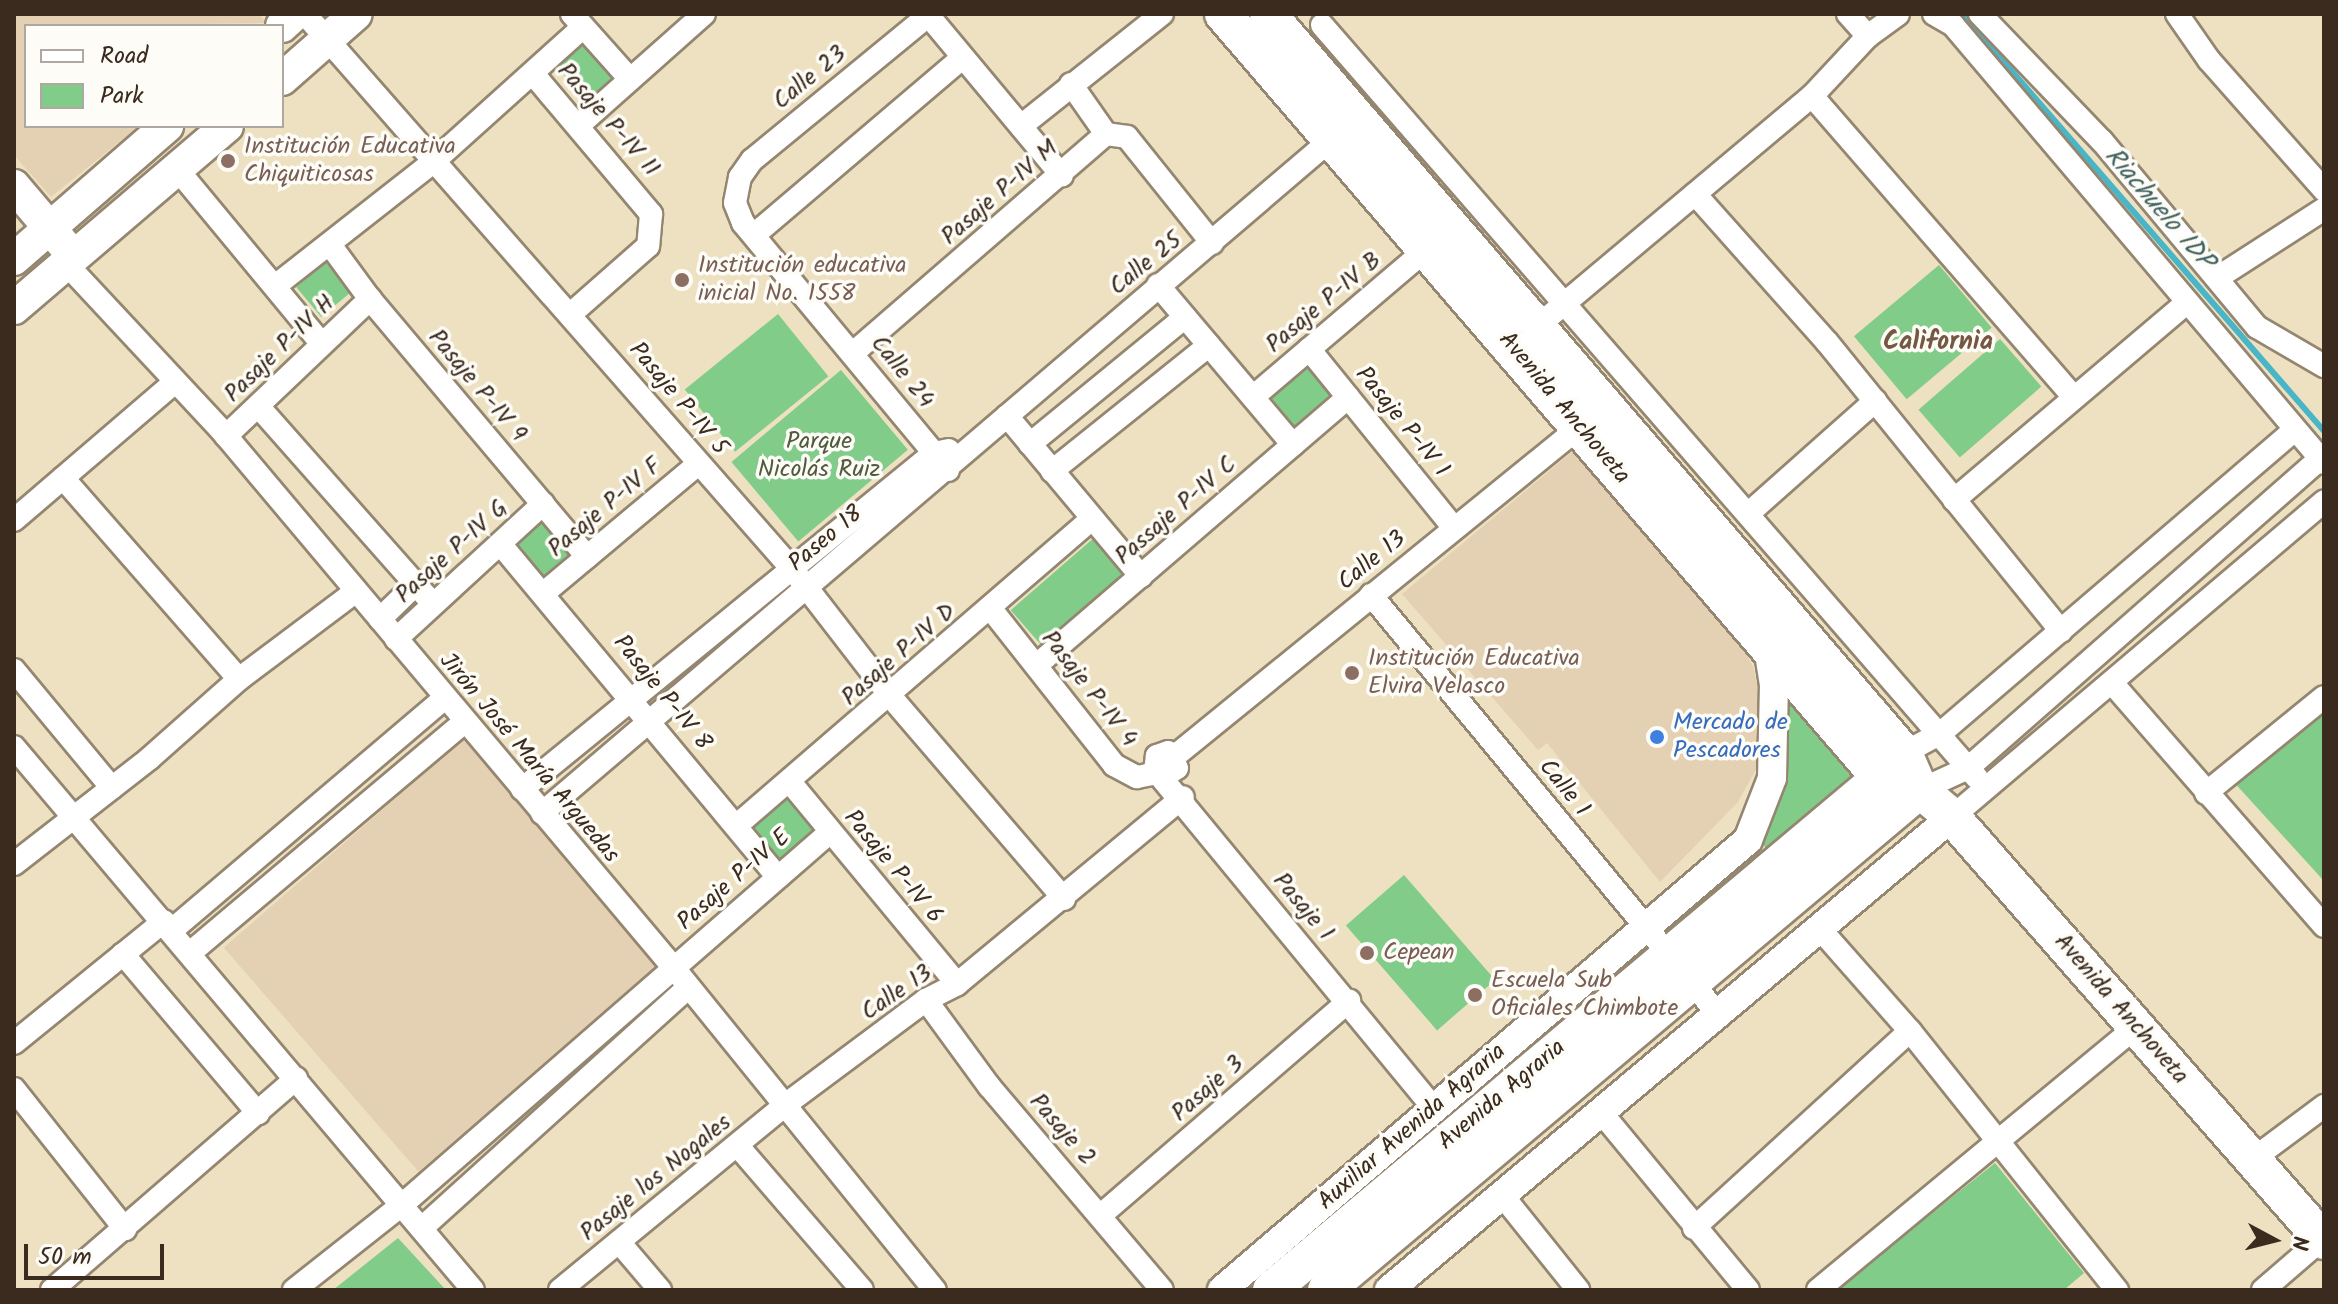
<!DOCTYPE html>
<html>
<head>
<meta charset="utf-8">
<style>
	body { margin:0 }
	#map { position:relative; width:2338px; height:1304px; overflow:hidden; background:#eee1c2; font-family:Kalam,sans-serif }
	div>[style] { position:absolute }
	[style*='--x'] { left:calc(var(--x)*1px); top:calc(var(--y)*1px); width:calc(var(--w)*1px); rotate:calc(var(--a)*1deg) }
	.built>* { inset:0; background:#e4d1b4; transform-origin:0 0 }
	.green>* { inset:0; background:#81cc89; transform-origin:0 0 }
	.stream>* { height:6px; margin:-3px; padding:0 3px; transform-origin:3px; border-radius:3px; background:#49b5c6 }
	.roads { filter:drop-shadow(2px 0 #948670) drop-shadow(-2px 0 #948670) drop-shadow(0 2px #948670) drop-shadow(0 -2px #948670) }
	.minor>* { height:22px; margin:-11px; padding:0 11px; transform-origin:11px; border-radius:11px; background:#fff }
	.tertiary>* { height:28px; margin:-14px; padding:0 14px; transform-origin:14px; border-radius:14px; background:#fff }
	.secondary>* { height:32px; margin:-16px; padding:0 16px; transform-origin:16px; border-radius:16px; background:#fff }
	.primary>* { height:36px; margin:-18px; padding:0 18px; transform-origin:18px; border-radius:18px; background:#fff }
	.dots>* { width:22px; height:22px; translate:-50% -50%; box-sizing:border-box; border:4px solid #fdfcf7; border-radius:50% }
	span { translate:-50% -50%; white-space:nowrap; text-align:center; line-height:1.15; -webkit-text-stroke:7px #fdfcf7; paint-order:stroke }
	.street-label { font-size:24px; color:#3b2a1e }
	.education-label { font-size:24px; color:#785e54 }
	.left { translate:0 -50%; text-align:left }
	.park-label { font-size:24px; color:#505b3e }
	.shop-label { font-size:24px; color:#366cbe }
	.water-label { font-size:26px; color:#416261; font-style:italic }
	.neighbourhood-label { font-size:26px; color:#745841; font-weight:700 }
	.frame { position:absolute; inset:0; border:16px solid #3b2a1e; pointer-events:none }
	.legend { position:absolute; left:24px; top:24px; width:260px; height:104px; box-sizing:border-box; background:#fdfcf7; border:2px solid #afa8a0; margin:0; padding:10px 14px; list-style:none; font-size:24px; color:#3b2a1e }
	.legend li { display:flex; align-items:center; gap:16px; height:40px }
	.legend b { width:40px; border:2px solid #afa8a0 }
	.north { position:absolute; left:2234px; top:1200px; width:80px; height:80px; -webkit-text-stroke:6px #fdfcf7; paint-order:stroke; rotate:97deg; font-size:22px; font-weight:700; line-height:32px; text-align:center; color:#3b2a1e }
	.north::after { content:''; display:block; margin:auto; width:28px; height:36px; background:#3b2a1e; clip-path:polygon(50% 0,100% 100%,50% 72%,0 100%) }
	.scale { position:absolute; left:24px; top:1244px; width:140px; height:36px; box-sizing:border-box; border:4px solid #3b2a1e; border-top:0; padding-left:10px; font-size:24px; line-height:28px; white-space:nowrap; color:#3b2a1e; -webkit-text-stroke:6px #fdfcf7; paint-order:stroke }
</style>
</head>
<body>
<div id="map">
	<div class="built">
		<i style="clip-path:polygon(14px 14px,259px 14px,266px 23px,26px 26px,26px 126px,139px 126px,51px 197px,14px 155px)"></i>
		<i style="clip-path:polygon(1578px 447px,1735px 634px,1753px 666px,1760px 698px,1757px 768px,1738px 802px,1660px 882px,1547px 743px,1538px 750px,1402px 594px)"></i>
		<i style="left:466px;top:737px;width:297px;height:321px;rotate:49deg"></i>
	</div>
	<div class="green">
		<i style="left:589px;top:39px;width:48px;height:42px;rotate:51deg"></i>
		<i style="left:326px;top:262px;width:39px;height:39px;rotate:50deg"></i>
		<i style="left:1939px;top:265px;width:82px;height:111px;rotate:50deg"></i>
		<i style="left:778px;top:314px;width:80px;height:120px;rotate:51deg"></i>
		<i style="left:2000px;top:339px;width:63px;height:108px;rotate:49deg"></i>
		<i style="left:1307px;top:359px;width:48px;height:52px;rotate:53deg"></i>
		<i style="left:841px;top:370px;width:104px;height:143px;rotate:50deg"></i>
		<i style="left:544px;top:515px;width:50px;height:42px;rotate:48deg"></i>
		<i style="left:1096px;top:536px;width:49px;height:113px;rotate:49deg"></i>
		<i style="clip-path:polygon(1778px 678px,1854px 765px,1855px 786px,1771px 855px,1759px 839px)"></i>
		<i style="clip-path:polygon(2324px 699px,2324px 881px,2230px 778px)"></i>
		<i style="clip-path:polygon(790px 795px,817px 830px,777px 866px,750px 826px)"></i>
		<i style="left:1740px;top:861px;width:19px;height:107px;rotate:51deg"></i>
		<i style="left:1404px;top:875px;width:139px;height:77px;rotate:49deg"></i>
		<i style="left:1643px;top:938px;width:21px;height:137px;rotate:49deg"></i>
		<i style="clip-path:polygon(1995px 1163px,2084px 1273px,2064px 1290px,1836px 1290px)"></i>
		<i style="clip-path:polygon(398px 1238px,446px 1290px,333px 1290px)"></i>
	</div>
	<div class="stream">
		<i style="--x:1962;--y:14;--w:552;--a:49.04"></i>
	</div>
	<div class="roads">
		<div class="minor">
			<i style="--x:305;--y:14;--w:740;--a:48.73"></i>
			<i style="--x:793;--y:570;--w:160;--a:52.3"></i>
			<i style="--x:891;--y:697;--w:266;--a:49.4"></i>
			<i style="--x:572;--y:14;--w:86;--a:48.3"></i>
			<i style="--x:930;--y:14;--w:230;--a:140.6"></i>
			<i style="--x:752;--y:160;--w:21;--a:125"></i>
			<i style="--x:740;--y:177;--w:26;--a:101"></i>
			<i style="--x:735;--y:203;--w:22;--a:68"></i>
			<i style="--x:743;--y:223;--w:321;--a:50.3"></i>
			<i style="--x:1848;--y:14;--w:30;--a:48"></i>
			<i style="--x:1934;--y:14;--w:22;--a:30"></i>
			<i style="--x:1953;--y:25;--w:574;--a:49.73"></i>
			<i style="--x:1980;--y:14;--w:176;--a:46.2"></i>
			<i style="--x:2102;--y:141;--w:242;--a:50.2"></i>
			<i style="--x:2257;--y:327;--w:78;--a:30.2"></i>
			<i style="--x:2177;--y:14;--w:56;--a:55.2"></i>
			<i style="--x:2209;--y:60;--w:174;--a:48.5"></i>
			<i style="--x:928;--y:15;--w:209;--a:50.2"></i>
			<i style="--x:1322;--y:25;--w:985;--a:48.99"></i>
			<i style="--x:1968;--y:768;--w:468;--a:-41.3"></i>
			<i style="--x:534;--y:75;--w:182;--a:49.9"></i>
			<i style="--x:651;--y:214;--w:32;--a:95"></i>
			<i style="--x:648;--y:246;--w:103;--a:138.6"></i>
			<i style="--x:1071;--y:84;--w:61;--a:55"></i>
			<i style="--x:1106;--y:134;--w:21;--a:8"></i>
			<i style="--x:1127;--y:137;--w:136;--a:51.3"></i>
			<i style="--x:1812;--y:96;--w:398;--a:49"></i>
			<i style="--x:579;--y:125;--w:167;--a:-41.6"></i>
			<i style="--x:1021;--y:126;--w:180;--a:-38.5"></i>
			<i style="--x:177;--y:169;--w:224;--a:50.4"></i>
			<i style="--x:1695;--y:194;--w:198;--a:48.3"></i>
			<i style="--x:1827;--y:342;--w:372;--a:51"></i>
			<i style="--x:754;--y:235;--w:273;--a:-40.4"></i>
			<i style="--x:331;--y:246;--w:66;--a:53.7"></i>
			<i style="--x:370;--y:299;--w:337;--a:49.9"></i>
			<i style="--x:72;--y:270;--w:220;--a:47"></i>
			<i style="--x:222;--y:431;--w:700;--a:49.92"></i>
			<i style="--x:673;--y:967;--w:416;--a:51"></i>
			<i style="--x:2217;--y:278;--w:127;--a:-32.8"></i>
			<i style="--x:1158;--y:285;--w:209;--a:49.8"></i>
			<i style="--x:275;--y:286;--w:199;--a:-38.1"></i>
			<i style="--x:432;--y:163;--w:202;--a:-42"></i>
			<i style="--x:1534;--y:329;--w:363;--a:-40"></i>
			<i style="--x:1812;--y:96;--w:82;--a:-47"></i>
			<i style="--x:1868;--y:36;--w:37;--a:-36"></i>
			<i style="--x:1309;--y:349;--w:230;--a:51"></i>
			<i style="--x:853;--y:353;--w:335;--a:-40.9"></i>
			<i style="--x:1253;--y:397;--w:230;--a:-40.4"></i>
			<i style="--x:258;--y:406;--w:264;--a:48.5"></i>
			<i style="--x:1007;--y:416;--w:209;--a:50.1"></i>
			<i style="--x:226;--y:436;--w:199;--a:-43.6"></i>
			<i style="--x:1030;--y:444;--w:200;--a:-39.3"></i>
			<i style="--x:1052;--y:471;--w:201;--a:-38.7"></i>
			<i style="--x:63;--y:478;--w:267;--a:48.8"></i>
			<i style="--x:1954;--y:500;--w:304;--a:-40.3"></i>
			<i style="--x:1749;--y:513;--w:169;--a:-41.6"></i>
			<i style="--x:14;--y:520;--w:211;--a:-40.6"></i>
			<i style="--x:502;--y:546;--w:431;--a:50.2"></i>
			<i style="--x:545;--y:592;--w:199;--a:-39.9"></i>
			<i style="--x:1371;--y:595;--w:543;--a:50.38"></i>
			<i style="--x:991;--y:609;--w:199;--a:51.7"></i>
			<i style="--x:1114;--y:765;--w:26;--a:28"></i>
			<i style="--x:1137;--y:777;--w:21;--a:-11"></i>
			<i style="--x:380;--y:619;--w:49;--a:-44.2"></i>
			<i style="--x:396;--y:639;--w:200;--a:-42.6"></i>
			<i style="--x:1038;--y:664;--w:409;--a:-40.7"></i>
			<i style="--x:14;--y:670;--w:153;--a:50.3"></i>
			<i style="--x:2113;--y:684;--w:321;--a:48.9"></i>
			<i style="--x:14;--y:747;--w:711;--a:49.79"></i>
			<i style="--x:1904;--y:753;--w:42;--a:-28.4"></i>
			<i style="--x:1941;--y:733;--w:466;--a:-40.6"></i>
			<i style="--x:1175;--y:756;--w:531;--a:-39.11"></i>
			<i style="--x:1165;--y:776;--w:14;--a:-34"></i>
			<i style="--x:1177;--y:768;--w:18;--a:-119"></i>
			<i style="--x:1168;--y:752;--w:12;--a:160"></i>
			<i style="--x:1157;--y:756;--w:14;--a:98"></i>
			<i style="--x:1155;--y:770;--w:437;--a:50.5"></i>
			<i style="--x:790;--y:782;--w:262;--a:50.4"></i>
			<i style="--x:522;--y:789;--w:532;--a:-39.2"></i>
			<i style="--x:934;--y:453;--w:15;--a:-11"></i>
			<i style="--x:1920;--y:790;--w:53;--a:-24.6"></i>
			<i style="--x:1968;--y:768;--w:13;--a:48"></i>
			<i style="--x:2206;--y:793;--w:152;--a:-39.1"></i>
			<i style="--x:542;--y:813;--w:1049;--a:-40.48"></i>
			<i style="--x:1952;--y:817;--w:488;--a:-40.3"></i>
			<i style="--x:736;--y:826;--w:470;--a:-40.8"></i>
			<i style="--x:14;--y:864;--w:172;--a:-37.9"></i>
			<i style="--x:150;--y:758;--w:119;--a:-41.6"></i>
			<i style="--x:239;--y:679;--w:146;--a:-36.9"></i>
			<i style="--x:1820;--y:929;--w:136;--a:48.6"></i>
			<i style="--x:1910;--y:1031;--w:332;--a:51.4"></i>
			<i style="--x:172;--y:930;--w:356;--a:-40.4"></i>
			<i style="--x:190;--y:953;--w:358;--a:-40.1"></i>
			<i style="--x:123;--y:954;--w:209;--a:49.7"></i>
			<i style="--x:926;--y:1000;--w:107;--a:53.8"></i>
			<i style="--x:989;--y:1086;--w:267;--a:49.7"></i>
			<i style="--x:14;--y:1043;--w:193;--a:-39.1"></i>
			<i style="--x:14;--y:1089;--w:179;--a:51.6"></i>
			<i style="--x:1600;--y:1111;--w:232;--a:50.4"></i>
			<i style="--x:737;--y:1145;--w:191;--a:49.2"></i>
			<i style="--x:2253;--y:1159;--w:89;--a:-36.7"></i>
			<i style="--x:1502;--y:1195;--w:122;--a:51.3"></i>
			<i style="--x:1101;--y:1215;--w:328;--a:-40.8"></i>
			<i style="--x:423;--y:1227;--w:358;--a:-42.1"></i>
			<i style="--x:1694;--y:1228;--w:292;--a:-42.4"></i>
			<i style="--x:619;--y:1242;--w:63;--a:49.5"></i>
			<i style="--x:52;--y:1290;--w:323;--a:-40.9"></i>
			<i style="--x:294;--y:1290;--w:139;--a:-38.3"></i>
			<i style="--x:403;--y:1204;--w:565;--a:-41.05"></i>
			<i style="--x:560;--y:1290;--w:291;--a:-39.4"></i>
			<i style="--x:785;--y:1105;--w:176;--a:-36.7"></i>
			<i style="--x:926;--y:1000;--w:35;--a:-27"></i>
			<i style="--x:957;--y:984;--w:293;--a:-39.6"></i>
			<i style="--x:1818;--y:1290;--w:414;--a:-39.6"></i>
			<i style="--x:2263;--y:1290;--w:78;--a:-40.8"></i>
		</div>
		<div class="tertiary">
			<i style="--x:1222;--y:1290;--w:692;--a:-40.55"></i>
			<i style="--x:1748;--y:840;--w:66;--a:-68.8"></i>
			<i style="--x:1772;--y:778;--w:93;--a:-88.8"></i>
			<i style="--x:1774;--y:685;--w:32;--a:-99"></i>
			<i style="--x:1389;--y:1290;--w:735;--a:-40.04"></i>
		</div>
		<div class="secondary">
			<i style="--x:282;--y:26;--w:18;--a:-43"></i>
			<i style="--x:282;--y:79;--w:98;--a:-41.3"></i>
			<i style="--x:14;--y:186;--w:77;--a:49.7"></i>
			<i style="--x:14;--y:259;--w:203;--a:-41"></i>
			<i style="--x:14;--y:308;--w:280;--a:-40.5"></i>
		</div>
		<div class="primary">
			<i style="--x:1223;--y:14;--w:1008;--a:49.31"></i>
			<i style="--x:1880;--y:778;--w:33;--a:5"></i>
			<i style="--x:1268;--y:14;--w:975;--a:49.28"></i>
			<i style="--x:1904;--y:753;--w:40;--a:66.6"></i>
			<i style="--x:1920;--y:790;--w:42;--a:40.2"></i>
			<i style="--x:1952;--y:817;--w:564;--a:48.74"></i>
			<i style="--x:1271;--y:1290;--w:796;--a:-40.05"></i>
			<i style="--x:1326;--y:1290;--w:776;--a:-40.09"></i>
		</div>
	</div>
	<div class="dots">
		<i style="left:228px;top:161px;background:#8d6e63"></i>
		<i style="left:682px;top:280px;background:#8d6e63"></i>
		<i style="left:1352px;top:673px;background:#8d6e63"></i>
		<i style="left:1657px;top:737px;background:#3f7fe0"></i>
		<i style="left:1367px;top:953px;background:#8d6e63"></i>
		<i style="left:1475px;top:995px;background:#8d6e63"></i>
	</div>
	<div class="street-label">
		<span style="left:810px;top:78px;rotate:-39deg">Calle 23</span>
		<span style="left:608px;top:120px;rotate:49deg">Pasaje P-IV 11</span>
		<span style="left:1000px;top:193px;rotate:-41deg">Pasaje P-IV M</span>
		<span style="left:1146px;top:264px;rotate:-39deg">Calle 25</span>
		<span style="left:1324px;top:303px;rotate:-40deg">Pasaje P-IV B</span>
		<span style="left:280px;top:349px;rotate:-44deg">Pasaje P-IV H</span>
		<span style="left:902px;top:372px;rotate:51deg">Calle 24</span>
		<span style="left:477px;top:386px;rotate:50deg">Pasaje P-IV 9</span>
		<span style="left:678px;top:399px;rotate:50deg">Pasaje P-IV 5</span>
		<span style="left:1564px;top:408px;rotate:50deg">Avenida Anchoveta</span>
		<span style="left:1402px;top:422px;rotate:51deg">Pasaje P-IV 1</span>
		<span style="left:605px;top:508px;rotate:-40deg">Pasaje P-IV F</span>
		<span style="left:1176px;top:511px;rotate:-41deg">Passaje P-IV C</span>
		<span style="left:826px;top:539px;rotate:-40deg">Paseo 18</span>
		<span style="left:452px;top:552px;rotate:-42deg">Pasaje P-IV G</span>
		<span style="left:1372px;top:561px;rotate:-39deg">Calle 13</span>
		<span style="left:899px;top:655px;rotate:-41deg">Pasaje P-IV D</span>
		<span style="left:1089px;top:689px;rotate:52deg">Pasaje P-IV 4</span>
		<span style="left:662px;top:693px;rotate:51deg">Pasaje P-IV 8</span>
		<span style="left:529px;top:758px;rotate:50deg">Jirón José María Arguedas</span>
		<span style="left:1564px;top:788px;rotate:51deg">Calle 1</span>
		<span style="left:893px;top:867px;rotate:50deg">Pasaje P-IV 6</span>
		<span style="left:734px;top:880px;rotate:-41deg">Pasaje P-IV E</span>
		<span style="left:1303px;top:907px;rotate:50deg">Pasaje 1</span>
		<span style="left:897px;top:993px;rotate:-34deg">Calle 13</span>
		<span style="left:2121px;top:1009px;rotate:49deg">Avenida Anchoveta</span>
		<span style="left:1208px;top:1089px;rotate:-41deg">Pasaje 3</span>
		<span style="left:1502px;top:1095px;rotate:-40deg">Avenida Agraria</span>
		<span style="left:1412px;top:1127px;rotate:-41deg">Auxiliar Avenida Agraria</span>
		<span style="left:1062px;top:1130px;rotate:49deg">Pasaje 2</span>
		<span style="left:656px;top:1178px;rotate:-39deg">Pasaje los Nogales</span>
	</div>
	<div class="education-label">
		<span class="left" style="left:244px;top:161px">Institución Educativa<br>Chiquiticosas</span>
		<span class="left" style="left:698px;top:280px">Institución educativa<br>inicial No. 1558</span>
		<span class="left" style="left:1368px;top:673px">Institución Educativa<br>Elvira Velasco</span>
		<span class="left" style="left:1383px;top:953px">Cepean</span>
		<span class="left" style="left:1491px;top:995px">Escuela Sub<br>Oficiales Chimbote</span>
	</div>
	<div class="park-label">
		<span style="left:819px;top:456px">Parque<br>Nicolás Ruiz</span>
	</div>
	<div class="shop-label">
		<span class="left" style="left:1673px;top:737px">Mercado de<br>Pescadores</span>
	</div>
	<div class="water-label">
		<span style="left:2158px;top:209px;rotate:49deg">Riachuelo IDP</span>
	</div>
	<div class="neighbourhood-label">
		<span style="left:1938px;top:343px">California</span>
	</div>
	<div class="frame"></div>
	<ul class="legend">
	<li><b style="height:10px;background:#fff"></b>Road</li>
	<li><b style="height:22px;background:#81cc89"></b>Park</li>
	</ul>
	<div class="north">N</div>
	<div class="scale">50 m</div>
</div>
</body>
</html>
